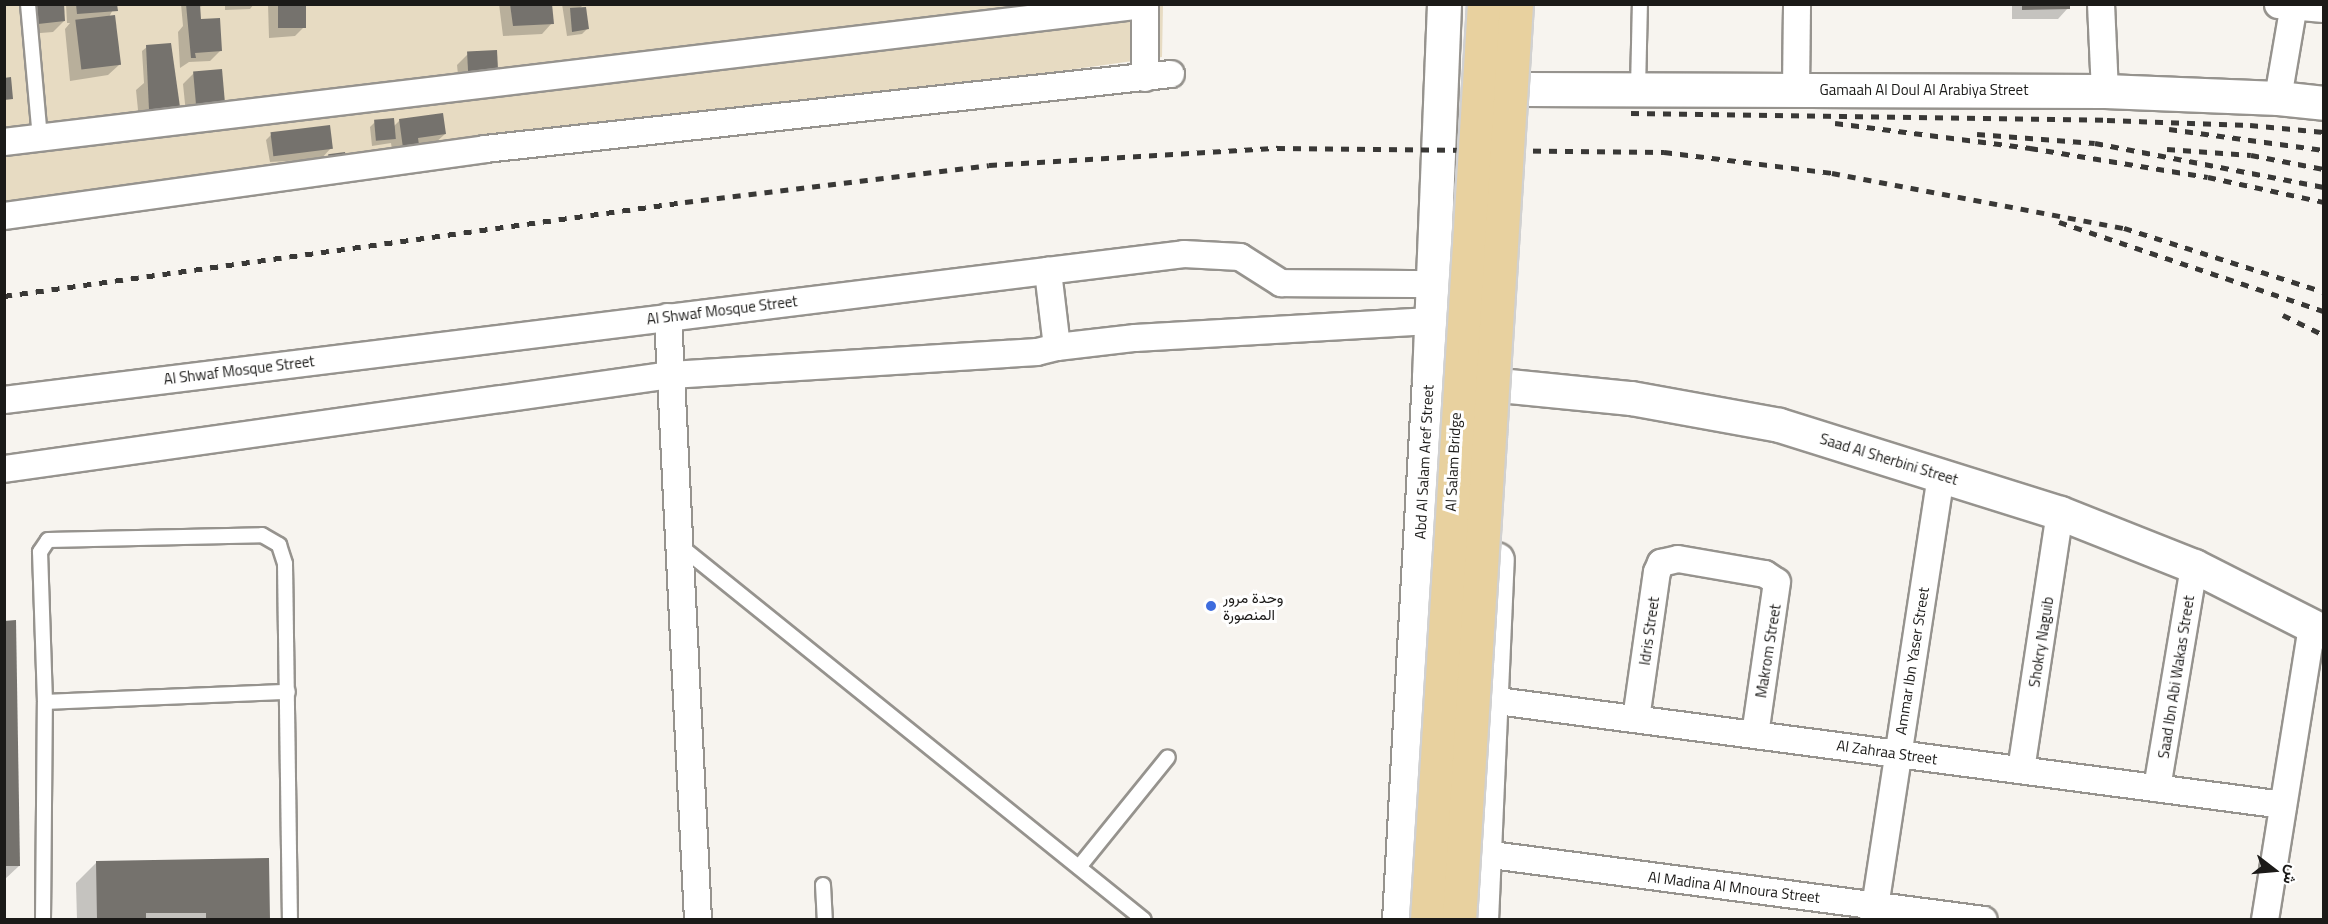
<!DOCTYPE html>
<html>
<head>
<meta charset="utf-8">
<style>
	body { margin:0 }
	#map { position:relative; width:2328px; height:924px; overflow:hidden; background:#f7f4ef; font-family:"Titillium Web",Vazirmatn,sans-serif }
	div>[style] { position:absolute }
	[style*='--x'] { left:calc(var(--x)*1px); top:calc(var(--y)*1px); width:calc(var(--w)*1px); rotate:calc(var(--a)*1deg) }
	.green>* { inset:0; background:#e7dbc2 }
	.shadow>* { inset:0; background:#0003 }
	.building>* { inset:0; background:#75726d; transform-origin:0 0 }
	.roads { filter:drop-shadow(2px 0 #96938e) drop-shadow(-2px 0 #96938e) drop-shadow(0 2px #96938e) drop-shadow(0 -2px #96938e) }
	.lane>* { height:14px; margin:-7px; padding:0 7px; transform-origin:7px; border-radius:7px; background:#fff }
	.street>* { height:26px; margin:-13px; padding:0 13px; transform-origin:13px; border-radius:13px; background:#fff }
	.secondary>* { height:33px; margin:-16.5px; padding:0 16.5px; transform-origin:16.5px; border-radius:16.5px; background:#fff }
	.rail>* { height:4.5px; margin-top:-2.25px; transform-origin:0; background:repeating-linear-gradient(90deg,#393836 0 8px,transparent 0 16px) }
	.bridges { filter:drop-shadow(2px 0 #d1d1d1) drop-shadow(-2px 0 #d1d1d1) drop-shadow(0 2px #d1d1d1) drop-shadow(0 -2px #d1d1d1) }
	.primary-bridge>* { height:33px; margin:-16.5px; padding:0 16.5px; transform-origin:16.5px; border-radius:16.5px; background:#e8d19f }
	.dots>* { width:16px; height:16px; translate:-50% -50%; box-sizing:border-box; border:3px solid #fff; border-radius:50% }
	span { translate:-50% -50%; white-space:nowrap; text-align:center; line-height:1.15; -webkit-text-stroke:6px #fff; paint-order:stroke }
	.street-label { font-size:15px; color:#1b1a18 }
	.poi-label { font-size:15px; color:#1b1a18 }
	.left { translate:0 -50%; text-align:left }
	.frame { position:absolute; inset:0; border:6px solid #1b1a18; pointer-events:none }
	.north { position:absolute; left:2244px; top:840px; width:60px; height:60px; -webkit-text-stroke:4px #fff; paint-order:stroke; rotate:106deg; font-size:16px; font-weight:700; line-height:24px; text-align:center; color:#1b1a18 }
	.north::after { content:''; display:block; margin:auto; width:21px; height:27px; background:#1b1a18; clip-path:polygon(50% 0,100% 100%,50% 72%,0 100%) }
</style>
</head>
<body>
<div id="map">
	<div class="green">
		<i style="clip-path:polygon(4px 5px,1163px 5px,1162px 57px,5px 218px)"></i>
	</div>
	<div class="shadow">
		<i style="clip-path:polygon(25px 4px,62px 4px,64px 21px,53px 32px,28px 34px)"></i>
		<i style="clip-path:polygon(66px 4px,116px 4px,109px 17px,119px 65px,108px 75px,70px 81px,65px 29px,70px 23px,67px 23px)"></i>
		<i style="clip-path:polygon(181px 4px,211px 4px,198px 7px,199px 18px,221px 50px,210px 61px,189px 62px,180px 68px,178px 32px,183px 26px)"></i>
		<i style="clip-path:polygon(225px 4px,254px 4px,250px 9px,225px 10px)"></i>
		<i style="clip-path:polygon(268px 4px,305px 4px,306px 25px,295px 36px,269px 38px)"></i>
		<i style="clip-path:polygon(499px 4px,551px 4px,552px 23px,542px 34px,503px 36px)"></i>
		<i style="clip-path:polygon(562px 4px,584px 4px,579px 9px,587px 29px,582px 34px,567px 36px)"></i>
		<i style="clip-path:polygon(2012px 4px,2068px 4px,2068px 8px,2058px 19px,2012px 19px)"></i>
		<i style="clip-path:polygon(147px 47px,178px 107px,139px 120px,136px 90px,144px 83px,142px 51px)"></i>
		<i style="clip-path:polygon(495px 52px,460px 95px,457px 65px,468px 54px)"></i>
		<i style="clip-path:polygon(194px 73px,225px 120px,215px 131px,188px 133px,183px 84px)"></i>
		<i style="clip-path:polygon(400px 120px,445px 134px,434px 144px,393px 157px,391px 143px,372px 146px,370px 127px,375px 122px,393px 127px)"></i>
		<i style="clip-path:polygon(271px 135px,331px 148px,321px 159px,270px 162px,266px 140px)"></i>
		<i style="clip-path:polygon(4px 622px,19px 866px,4px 880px)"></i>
		<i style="clip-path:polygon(96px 863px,269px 920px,77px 920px,76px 883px)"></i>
	</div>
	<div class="building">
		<i style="clip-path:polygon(36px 4px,64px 4px,65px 21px,38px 24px)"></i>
		<i style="clip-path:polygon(76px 4px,117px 4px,118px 11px,77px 14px)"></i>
		<i style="clip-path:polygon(186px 4px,200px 4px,201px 19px,220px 18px,222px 51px,195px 53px,196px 58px,191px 58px)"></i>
		<i style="left:278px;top:4px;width:28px;height:24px"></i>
		<i style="clip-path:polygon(510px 4px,552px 4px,554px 24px,513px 26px)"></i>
		<i style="clip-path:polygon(2022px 4px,2070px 4px,2070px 9px,2022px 10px)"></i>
		<i style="clip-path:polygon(586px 7px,589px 29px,572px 32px,570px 8px)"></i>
		<i style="left:115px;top:15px;width:50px;height:40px;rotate:83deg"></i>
		<i style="clip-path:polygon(171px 43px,180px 107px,149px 110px,146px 45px)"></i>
		<i style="left:497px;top:50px;width:33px;height:30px;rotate:87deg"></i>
		<i style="left:222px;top:69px;width:52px;height:29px;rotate:85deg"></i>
		<i style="clip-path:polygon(11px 77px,13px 99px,4px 100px,4px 78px)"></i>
		<i style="clip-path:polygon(443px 113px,446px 134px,418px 138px,419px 145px,403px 148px,399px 119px)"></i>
		<i style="left:394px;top:118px;width:21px;height:20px;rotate:85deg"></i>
		<i style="left:330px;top:125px;width:24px;height:60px;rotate:83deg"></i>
		<i style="left:345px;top:152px;width:21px;height:17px;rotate:82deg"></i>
		<i style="clip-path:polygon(16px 620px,20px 866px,4px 866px,4px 621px)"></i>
		<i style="clip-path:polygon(269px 858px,270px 920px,206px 920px,206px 913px,146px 913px,146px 920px,97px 920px,96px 861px)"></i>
	</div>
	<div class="roads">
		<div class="lane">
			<i style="--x:28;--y:4;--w:135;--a:84.9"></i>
			<i style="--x:1638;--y:89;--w:85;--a:-88.7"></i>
			<i style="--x:679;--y:545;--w:597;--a:38.88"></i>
			<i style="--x:45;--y:702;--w:243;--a:-2.4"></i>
			<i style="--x:1079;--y:867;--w:141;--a:-51"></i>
			<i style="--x:823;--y:885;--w:35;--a:87"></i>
			<i style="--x:43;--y:920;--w:218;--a:-89.5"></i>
			<i style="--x:45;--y:702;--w:150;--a:-91.9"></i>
			<i style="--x:40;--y:552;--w:14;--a:-56"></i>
			<i style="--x:48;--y:540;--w:214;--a:-1.3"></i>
			<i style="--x:262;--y:535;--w:20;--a:30"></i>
			<i style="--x:279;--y:545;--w:20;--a:72"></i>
			<i style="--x:285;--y:564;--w:356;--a:89.2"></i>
		</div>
		<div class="street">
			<i style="--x:1145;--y:4;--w:74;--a:90"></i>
			<i style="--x:2101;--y:4;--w:87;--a:87.4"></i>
			<i style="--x:2278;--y:5;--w:46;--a:5"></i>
			<i style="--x:1796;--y:89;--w:85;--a:-89.3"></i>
			<i style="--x:2278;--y:98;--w:95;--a:-80.3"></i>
			<i style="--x:4;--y:142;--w:1149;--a:-6.85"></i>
			<i style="--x:4;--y:216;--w:486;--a:-7.9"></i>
			<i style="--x:485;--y:149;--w:690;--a:-6.24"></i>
			<i style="--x:668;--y:317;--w:604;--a:87.15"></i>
			<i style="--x:1057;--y:347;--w:79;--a:-6.6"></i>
			<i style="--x:1135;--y:338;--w:296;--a:-3.3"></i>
			<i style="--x:4;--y:400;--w:1189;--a:-7.05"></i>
			<i style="--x:1184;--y:254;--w:56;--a:3.1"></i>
			<i style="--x:1240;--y:257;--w:49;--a:32.4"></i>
			<i style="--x:1281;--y:283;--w:152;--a:0.4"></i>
			<i style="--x:4;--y:469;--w:674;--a:-8.02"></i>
			<i style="--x:671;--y:375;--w:367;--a:-3.6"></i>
			<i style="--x:1037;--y:352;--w:21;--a:-14"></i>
			<i style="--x:1057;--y:347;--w:77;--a:-96.8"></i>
			<i style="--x:1490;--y:700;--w:800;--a:7.54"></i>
			<i style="--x:1636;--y:719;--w:148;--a:-81.9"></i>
			<i style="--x:1657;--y:572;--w:10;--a:-66"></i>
			<i style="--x:1661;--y:563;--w:17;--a:-13"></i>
			<i style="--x:1678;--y:559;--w:88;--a:9.8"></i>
			<i style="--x:1765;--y:574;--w:14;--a:34"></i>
			<i style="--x:1777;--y:582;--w:154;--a:98.2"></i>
			<i style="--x:2021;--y:770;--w:260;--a:-81.4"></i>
			<i style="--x:2157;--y:788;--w:225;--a:-80.5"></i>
			<i style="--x:1484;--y:854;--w:504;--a:7.52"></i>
			<i style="--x:1873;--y:920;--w:451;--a:-81.3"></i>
			<i style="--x:2265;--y:920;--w:299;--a:-80.9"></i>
		</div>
		<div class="secondary">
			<i style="--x:1524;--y:89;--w:581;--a:0.2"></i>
			<i style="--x:2105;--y:91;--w:173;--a:2.3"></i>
			<i style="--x:2278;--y:98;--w:46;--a:6.2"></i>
			<i style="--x:1429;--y:378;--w:203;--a:5.7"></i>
			<i style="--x:1631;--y:398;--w:150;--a:10.3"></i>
			<i style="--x:1779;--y:425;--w:294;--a:17.4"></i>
			<i style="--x:2060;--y:513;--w:144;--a:21.6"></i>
			<i style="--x:2194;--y:566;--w:146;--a:26.9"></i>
			<i style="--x:1399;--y:920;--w:543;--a:-86.83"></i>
			<i style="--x:1429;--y:378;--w:374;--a:-87.7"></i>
			<i style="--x:1481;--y:920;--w:361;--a:-87.5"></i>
		</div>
	</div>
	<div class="rail">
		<i style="--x:1631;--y:113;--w:476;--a:0.8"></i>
		<i style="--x:2107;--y:120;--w:143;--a:2"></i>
		<i style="--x:2250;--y:125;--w:74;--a:5.4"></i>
		<i style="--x:1835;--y:123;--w:197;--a:7.3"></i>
		<i style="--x:2030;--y:148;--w:180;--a:9.3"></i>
		<i style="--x:2208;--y:177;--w:119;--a:12.2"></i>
		<i style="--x:2169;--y:129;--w:156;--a:7.7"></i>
		<i style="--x:1977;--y:134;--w:118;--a:4.4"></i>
		<i style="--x:2095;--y:143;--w:233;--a:10.9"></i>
		<i style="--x:2167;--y:149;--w:84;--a:4.1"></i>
		<i style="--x:2251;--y:155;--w:74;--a:10.9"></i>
		<i style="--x:2059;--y:222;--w:280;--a:18.6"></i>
		<i style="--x:4;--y:296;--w:687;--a:-7.86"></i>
		<i style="--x:685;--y:202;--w:306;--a:-6.9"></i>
		<i style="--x:989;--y:165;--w:289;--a:-3.4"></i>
		<i style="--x:1277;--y:148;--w:387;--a:0.6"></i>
		<i style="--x:1664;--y:152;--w:169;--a:7.1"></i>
		<i style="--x:1832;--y:173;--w:297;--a:10.7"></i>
		<i style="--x:2124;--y:228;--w:210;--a:17.7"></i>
		<i style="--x:2283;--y:315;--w:46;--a:26"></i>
	</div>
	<div class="bridges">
		<div class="primary-bridge">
			<i style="--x:1427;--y:920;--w:918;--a:-86.44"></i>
			<i style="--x:1459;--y:920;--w:918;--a:-86.44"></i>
		</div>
	</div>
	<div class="dots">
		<i style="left:1211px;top:606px;background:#3e6cdd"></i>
	</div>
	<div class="street-label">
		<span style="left:1924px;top:90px">Gamaah Al Doul Al Arabiya Street</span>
		<span style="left:722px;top:310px;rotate:-7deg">Al Shwaf Mosque Street</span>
		<span style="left:239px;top:370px;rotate:-7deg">Al Shwaf Mosque Street</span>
		<span style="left:1889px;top:459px;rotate:17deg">Saad Al Sherbini Street</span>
		<span style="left:1424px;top:462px;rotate:-87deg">Abd Al Salam Aref Street</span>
		<span style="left:1453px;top:462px;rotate:-87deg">Al Salam Bridge</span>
		<span style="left:1649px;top:631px;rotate:-82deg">Idris Street</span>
		<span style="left:2041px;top:642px;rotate:-81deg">Shokry Naguib</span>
		<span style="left:1768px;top:651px;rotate:-81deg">Makrom Street</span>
		<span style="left:1912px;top:661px;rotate:-81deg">Ammar Ibn Yaser Street</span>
		<span style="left:2176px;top:677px;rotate:-81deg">Saad Ibn Abi Wakas Street</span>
		<span style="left:1887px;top:752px;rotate:8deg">Al Zahraa Street</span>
		<span style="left:1734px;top:887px;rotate:7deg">Al Madina Al Mnoura Street</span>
	</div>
	<div class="poi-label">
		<span class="left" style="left:1223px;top:606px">وحدة مرور<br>المنصورة</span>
	</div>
	<div class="frame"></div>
	<div class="north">ش</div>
</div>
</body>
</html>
